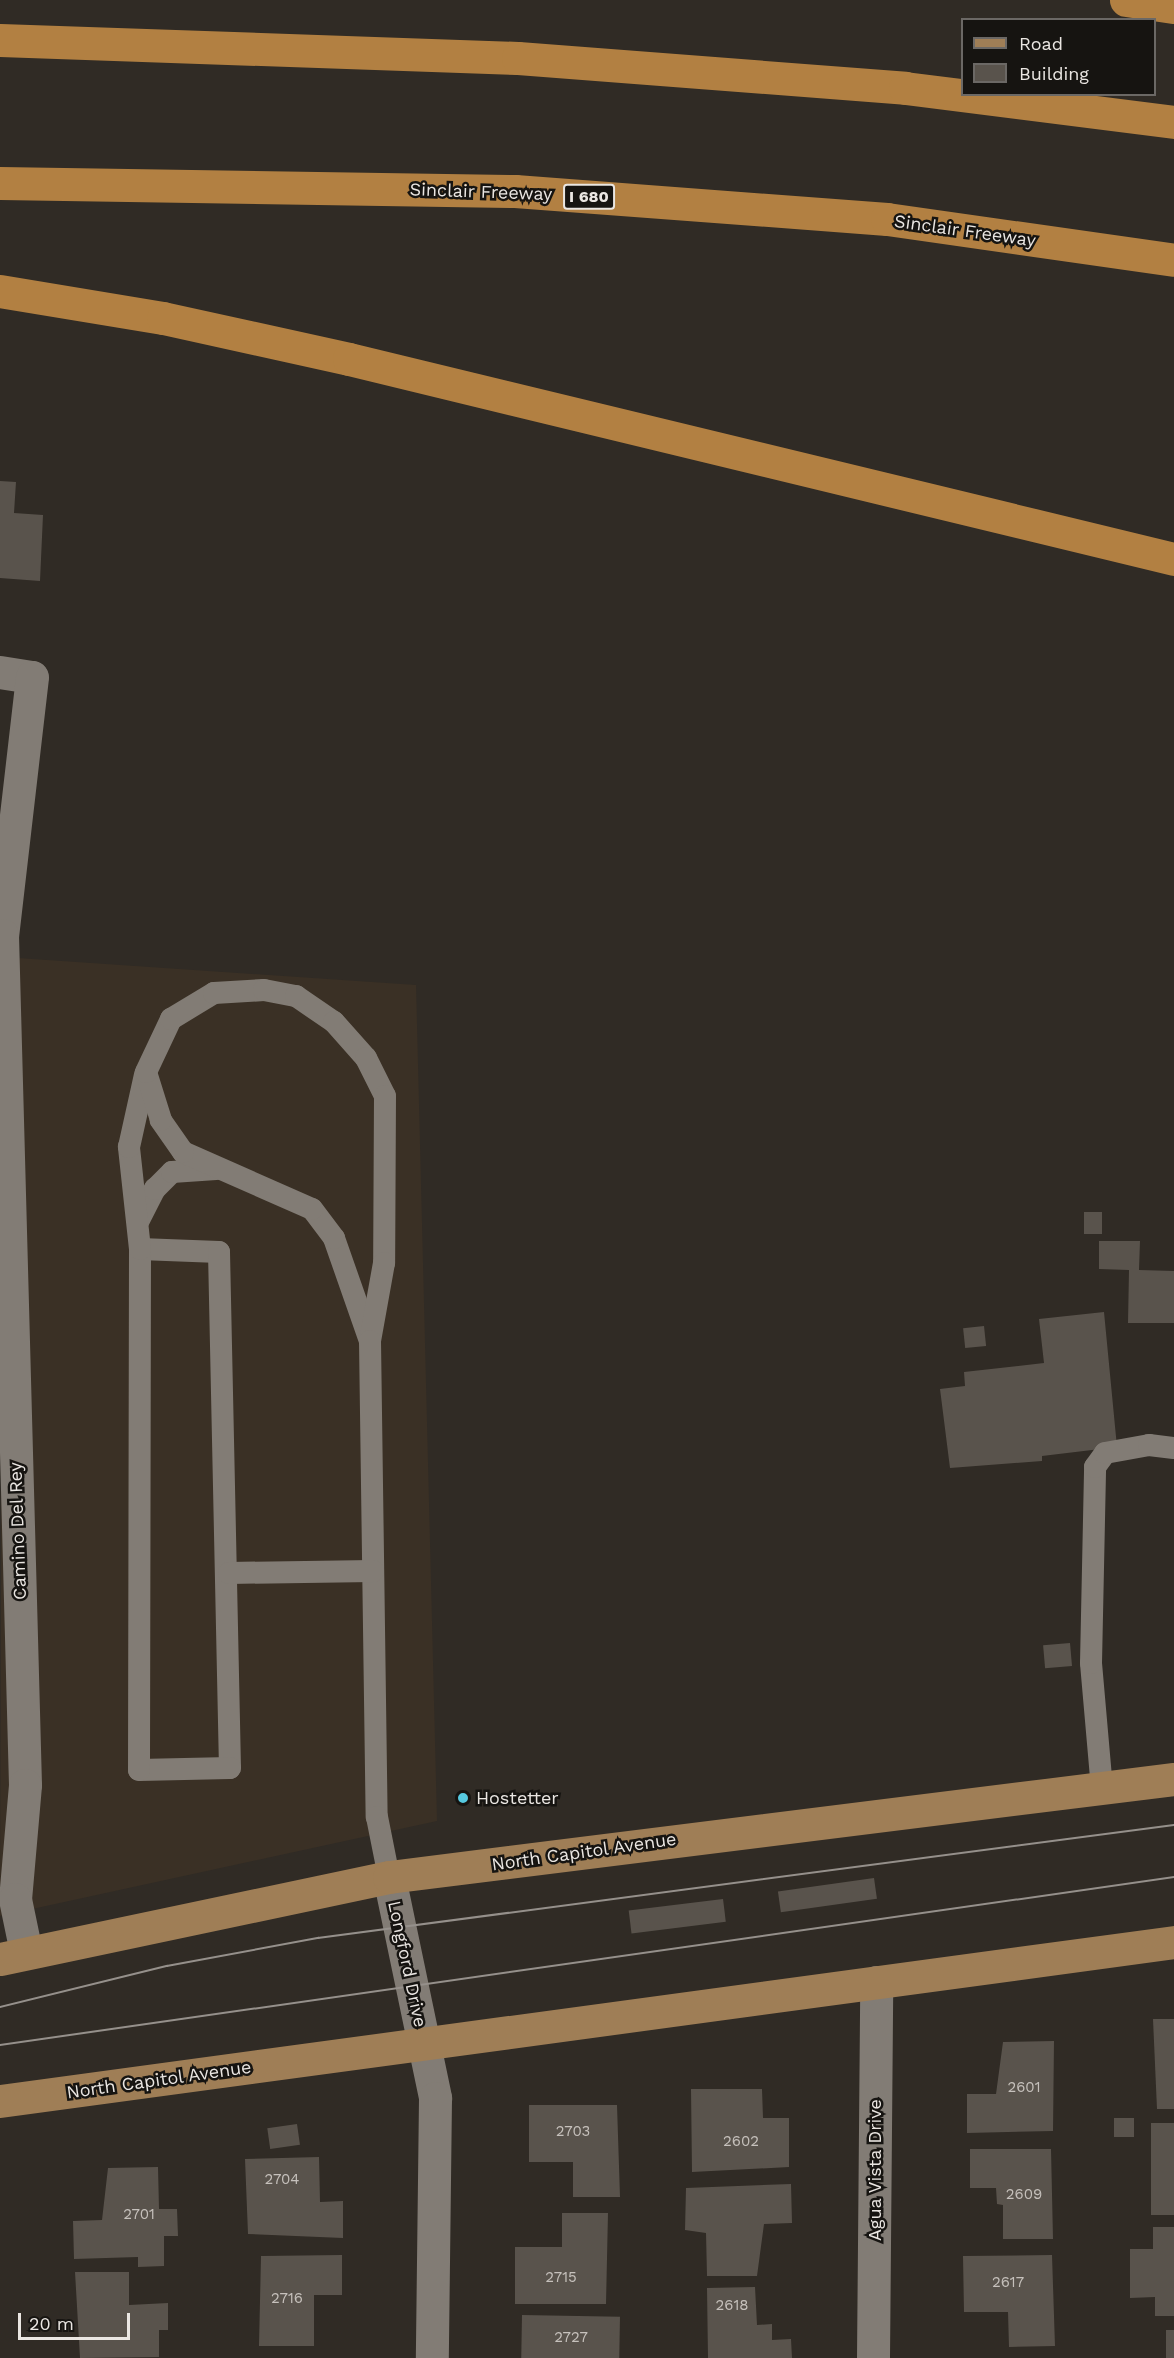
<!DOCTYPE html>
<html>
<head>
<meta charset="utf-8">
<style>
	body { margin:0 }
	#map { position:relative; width:1174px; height:2358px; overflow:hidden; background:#302b25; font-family:"Work Sans",sans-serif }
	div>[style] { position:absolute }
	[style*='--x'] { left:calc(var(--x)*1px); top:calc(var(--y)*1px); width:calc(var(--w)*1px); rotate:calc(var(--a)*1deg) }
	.built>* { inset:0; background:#3a3025 }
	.building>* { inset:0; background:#59534c; transform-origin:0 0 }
	.lane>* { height:22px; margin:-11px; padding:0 11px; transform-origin:11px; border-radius:11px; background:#827c75 }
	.street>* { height:33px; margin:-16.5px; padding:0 16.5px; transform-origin:16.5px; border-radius:16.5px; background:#827c75 }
	.primary>* { height:33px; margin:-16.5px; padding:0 16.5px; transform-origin:16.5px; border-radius:16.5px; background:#9f7e56 }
	.highway>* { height:33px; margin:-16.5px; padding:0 16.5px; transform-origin:16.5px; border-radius:16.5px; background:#b28042 }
	.tram>* { height:1.5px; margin:-0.75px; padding:0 0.75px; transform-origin:0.75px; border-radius:0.75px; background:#95908b }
	.dots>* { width:16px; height:16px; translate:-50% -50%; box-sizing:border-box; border:3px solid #161411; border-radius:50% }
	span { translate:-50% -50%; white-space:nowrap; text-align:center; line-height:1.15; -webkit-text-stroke:5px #161411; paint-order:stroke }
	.number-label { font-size:15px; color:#c6c1bc }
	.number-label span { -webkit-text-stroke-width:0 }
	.shield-label span { padding:2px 4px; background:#161411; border:2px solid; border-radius:4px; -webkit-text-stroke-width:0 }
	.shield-label { font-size:16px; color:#eae6e2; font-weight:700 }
	.street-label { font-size:18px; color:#eae6e2 }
	.poi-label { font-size:18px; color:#eae6e2 }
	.left { translate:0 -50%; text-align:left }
	.legend { position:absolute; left:961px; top:18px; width:195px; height:78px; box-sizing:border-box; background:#161411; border:2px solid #6b6865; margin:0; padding:8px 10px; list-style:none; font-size:18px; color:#eae6e2 }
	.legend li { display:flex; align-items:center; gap:12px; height:30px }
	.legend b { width:30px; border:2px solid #6b6865 }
	.scale { position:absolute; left:18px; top:2313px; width:112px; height:27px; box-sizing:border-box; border:3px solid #eae6e2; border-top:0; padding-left:8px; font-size:18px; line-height:21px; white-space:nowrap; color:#eae6e2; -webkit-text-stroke:4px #161411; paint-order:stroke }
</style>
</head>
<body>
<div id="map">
	<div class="built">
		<i style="clip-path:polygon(3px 957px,416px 985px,437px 1821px,0 1916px)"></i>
	</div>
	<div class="building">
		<i style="clip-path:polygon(0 481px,16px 482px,14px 513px,43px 515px,40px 581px,0 578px)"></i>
		<i style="left:1084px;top:1212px;width:18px;height:22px"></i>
		<i style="clip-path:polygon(1099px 1241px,1140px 1241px,1139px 1270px,1174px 1271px,1174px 1323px,1128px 1323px,1129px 1270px,1099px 1269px)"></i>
		<i style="clip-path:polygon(1104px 1312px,1117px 1447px,1042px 1456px,1042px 1461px,950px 1468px,940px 1389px,965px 1386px,964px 1372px,1044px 1363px,1039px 1319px)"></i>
		<i style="left:984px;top:1326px;width:20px;height:21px;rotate:84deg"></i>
		<i style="left:1070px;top:1643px;width:23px;height:27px;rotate:85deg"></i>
		<i style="left:874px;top:1878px;width:21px;height:97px;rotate:82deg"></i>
		<i style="left:723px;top:1899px;width:23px;height:95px;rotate:83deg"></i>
		<i style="clip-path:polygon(1153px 2019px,1174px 2019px,1174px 2109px,1157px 2109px)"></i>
		<i style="clip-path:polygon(1054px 2041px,1053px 2131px,967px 2133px,967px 2094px,996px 2094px,1003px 2042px)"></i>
		<i style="clip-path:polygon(691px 2089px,762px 2089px,763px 2118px,789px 2118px,789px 2167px,692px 2172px)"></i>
		<i style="clip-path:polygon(529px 2105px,617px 2105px,620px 2197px,573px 2197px,573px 2162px,529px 2162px)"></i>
		<i style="left:1114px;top:2118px;width:20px;height:19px"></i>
		<i style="left:1151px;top:2123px;width:23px;height:92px"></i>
		<i style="left:297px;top:2124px;width:21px;height:30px;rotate:82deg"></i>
		<i style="clip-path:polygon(970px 2149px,1051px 2149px,1053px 2239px,1003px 2239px,1003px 2205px,997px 2204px,996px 2188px,970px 2188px)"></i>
		<i style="clip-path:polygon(319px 2157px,320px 2202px,343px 2201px,343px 2238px,248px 2234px,245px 2159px)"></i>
		<i style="clip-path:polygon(158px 2167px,159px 2209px,177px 2209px,178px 2236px,164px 2236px,164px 2266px,138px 2267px,138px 2257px,74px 2259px,73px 2221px,102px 2220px,108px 2168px)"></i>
		<i style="clip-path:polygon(791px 2184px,792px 2223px,764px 2224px,757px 2276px,707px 2276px,706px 2233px,685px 2230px,686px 2188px)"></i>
		<i style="clip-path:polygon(562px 2213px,608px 2213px,606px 2304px,515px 2304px,515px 2247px,562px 2247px)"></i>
		<i style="clip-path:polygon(1153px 2227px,1174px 2227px,1174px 2316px,1155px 2316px,1155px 2297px,1130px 2298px,1130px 2249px,1153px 2249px)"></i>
		<i style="clip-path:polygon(342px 2255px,342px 2295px,314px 2295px,314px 2346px,259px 2346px,261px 2256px)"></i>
		<i style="clip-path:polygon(1052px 2255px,1055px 2346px,1009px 2347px,1008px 2312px,964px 2312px,963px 2256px)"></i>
		<i style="clip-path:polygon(75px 2272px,129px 2272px,129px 2305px,168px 2303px,168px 2330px,159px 2330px,159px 2357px,80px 2358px)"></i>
		<i style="clip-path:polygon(755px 2287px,757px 2325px,772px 2324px,772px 2340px,791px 2339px,792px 2358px,708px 2358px,707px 2288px)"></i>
		<i style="left:522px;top:2315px;width:98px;height:43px;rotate:1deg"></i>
		<i style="left:1166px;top:2330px;width:8px;height:28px"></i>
	</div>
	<div class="lane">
		<i style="--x:139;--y:1220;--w:35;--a:-63"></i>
		<i style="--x:155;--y:1189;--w:24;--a:-45"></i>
		<i style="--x:172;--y:1172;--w:44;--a:-3.9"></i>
		<i style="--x:140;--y:1249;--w:79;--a:2.2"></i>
		<i style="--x:219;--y:1252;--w:516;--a:88.78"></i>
		<i style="--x:230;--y:1768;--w:91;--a:178.7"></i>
		<i style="--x:139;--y:1770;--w:521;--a:-89.89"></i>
		<i style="--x:140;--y:1249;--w:103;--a:-96.2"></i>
		<i style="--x:129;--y:1147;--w:74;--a:-77.5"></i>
		<i style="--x:370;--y:1341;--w:109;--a:-109.3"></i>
		<i style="--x:334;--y:1238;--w:36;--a:-127"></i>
		<i style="--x:312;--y:1209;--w:141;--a:-156.2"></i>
		<i style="--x:183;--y:1152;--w:39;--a:-125"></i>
		<i style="--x:161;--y:1120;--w:50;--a:-107.4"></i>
		<i style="--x:146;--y:1072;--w:59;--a:-64.7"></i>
		<i style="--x:171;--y:1019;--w:50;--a:-31.2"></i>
		<i style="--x:214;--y:993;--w:50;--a:-3.4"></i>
		<i style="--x:264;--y:990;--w:33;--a:11"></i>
		<i style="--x:296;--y:996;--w:46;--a:34.4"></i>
		<i style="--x:334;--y:1022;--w:48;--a:48.4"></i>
		<i style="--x:366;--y:1058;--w:42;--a:63.4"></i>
		<i style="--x:385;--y:1096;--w:167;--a:90.3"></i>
		<i style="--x:384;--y:1263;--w:79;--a:100.2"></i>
		<i style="--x:370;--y:1341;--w:476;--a:89.2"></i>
		<i style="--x:377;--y:1817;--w:61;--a:78.7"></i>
		<i style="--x:229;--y:1573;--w:144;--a:-0.8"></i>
		<i style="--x:1102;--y:1789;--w:126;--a:-95"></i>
		<i style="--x:1091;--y:1663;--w:196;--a:-88.8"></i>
		<i style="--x:1095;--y:1467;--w:17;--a:-54"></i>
		<i style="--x:1105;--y:1453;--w:45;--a:-10.3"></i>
		<i style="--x:1149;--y:1445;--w:25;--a:7"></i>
	</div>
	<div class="street">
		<i style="--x:0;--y:672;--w:32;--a:9"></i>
		<i style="--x:32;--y:677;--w:260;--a:96.6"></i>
		<i style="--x:2;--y:935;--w:850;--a:88.45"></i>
		<i style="--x:25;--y:1785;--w:114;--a:95"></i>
		<i style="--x:15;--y:1899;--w:54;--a:78.3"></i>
		<i style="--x:389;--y:1877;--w:226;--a:78.2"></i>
		<i style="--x:435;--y:2098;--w:260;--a:90.7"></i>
		<i style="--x:873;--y:2358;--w:376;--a:-89.5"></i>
	</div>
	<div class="primary">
		<i style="--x:0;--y:1959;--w:398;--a:-11.9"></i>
		<i style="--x:389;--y:1877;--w:791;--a:-7.12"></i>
		<i style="--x:0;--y:2101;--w:1185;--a:-7.71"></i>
	</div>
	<div class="highway">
		<i style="--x:1126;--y:0;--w:49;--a:8.3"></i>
		<i style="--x:0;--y:40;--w:518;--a:1.99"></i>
		<i style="--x:518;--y:58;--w:388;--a:4.4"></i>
		<i style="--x:905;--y:88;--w:271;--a:7.2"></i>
		<i style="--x:0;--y:183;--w:515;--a:0.89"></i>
		<i style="--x:515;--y:191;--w:373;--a:4.3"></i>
		<i style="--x:887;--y:219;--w:290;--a:8.1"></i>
		<i style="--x:0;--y:291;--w:165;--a:9.4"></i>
		<i style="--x:163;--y:318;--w:190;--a:12.4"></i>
		<i style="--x:349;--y:359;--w:849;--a:13.63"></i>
	</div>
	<div class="tram">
		<i style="--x:0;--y:2007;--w:172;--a:-13.8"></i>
		<i style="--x:167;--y:1966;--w:154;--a:-10.5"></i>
		<i style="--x:318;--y:1938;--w:863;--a:-7.52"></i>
		<i style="--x:0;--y:2045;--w:1186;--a:-8.14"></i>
	</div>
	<div class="dots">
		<i style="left:463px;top:1798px;background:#56c9e0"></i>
	</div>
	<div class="number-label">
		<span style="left:1024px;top:2088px">2601</span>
		<span style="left:573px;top:2132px">2703</span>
		<span style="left:741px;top:2142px">2602</span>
		<span style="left:282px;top:2180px">2704</span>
		<span style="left:1024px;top:2195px">2609</span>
		<span style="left:139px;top:2215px">2701</span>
		<span style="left:561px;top:2278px">2715</span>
		<span style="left:1008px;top:2283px">2617</span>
		<span style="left:287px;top:2299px">2716</span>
		<span style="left:732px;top:2306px">2618</span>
		<span style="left:571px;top:2338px">2727</span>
	</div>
	<div class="shield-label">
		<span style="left:589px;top:197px">I 680</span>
	</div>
	<div class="street-label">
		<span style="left:481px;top:192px;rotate:2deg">Sinclair Freeway</span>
		<span style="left:965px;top:231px;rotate:8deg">Sinclair Freeway</span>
		<span style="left:18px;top:1531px;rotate:-92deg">Camino Del Rey</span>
		<span style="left:584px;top:1852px;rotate:-8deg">North Capitol Avenue</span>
		<span style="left:407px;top:1964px;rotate:78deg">Longford Drive</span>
		<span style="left:159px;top:2080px;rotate:-8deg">North Capitol Avenue</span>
		<span style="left:875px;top:2170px;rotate:-90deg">Agua Vista Drive</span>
	</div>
	<div class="poi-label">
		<span class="left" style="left:476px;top:1798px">Hostetter</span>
	</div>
	<ul class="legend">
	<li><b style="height:8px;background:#9f7e56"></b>Road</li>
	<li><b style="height:16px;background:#59534c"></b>Building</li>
	</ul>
	<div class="scale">20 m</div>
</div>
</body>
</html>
